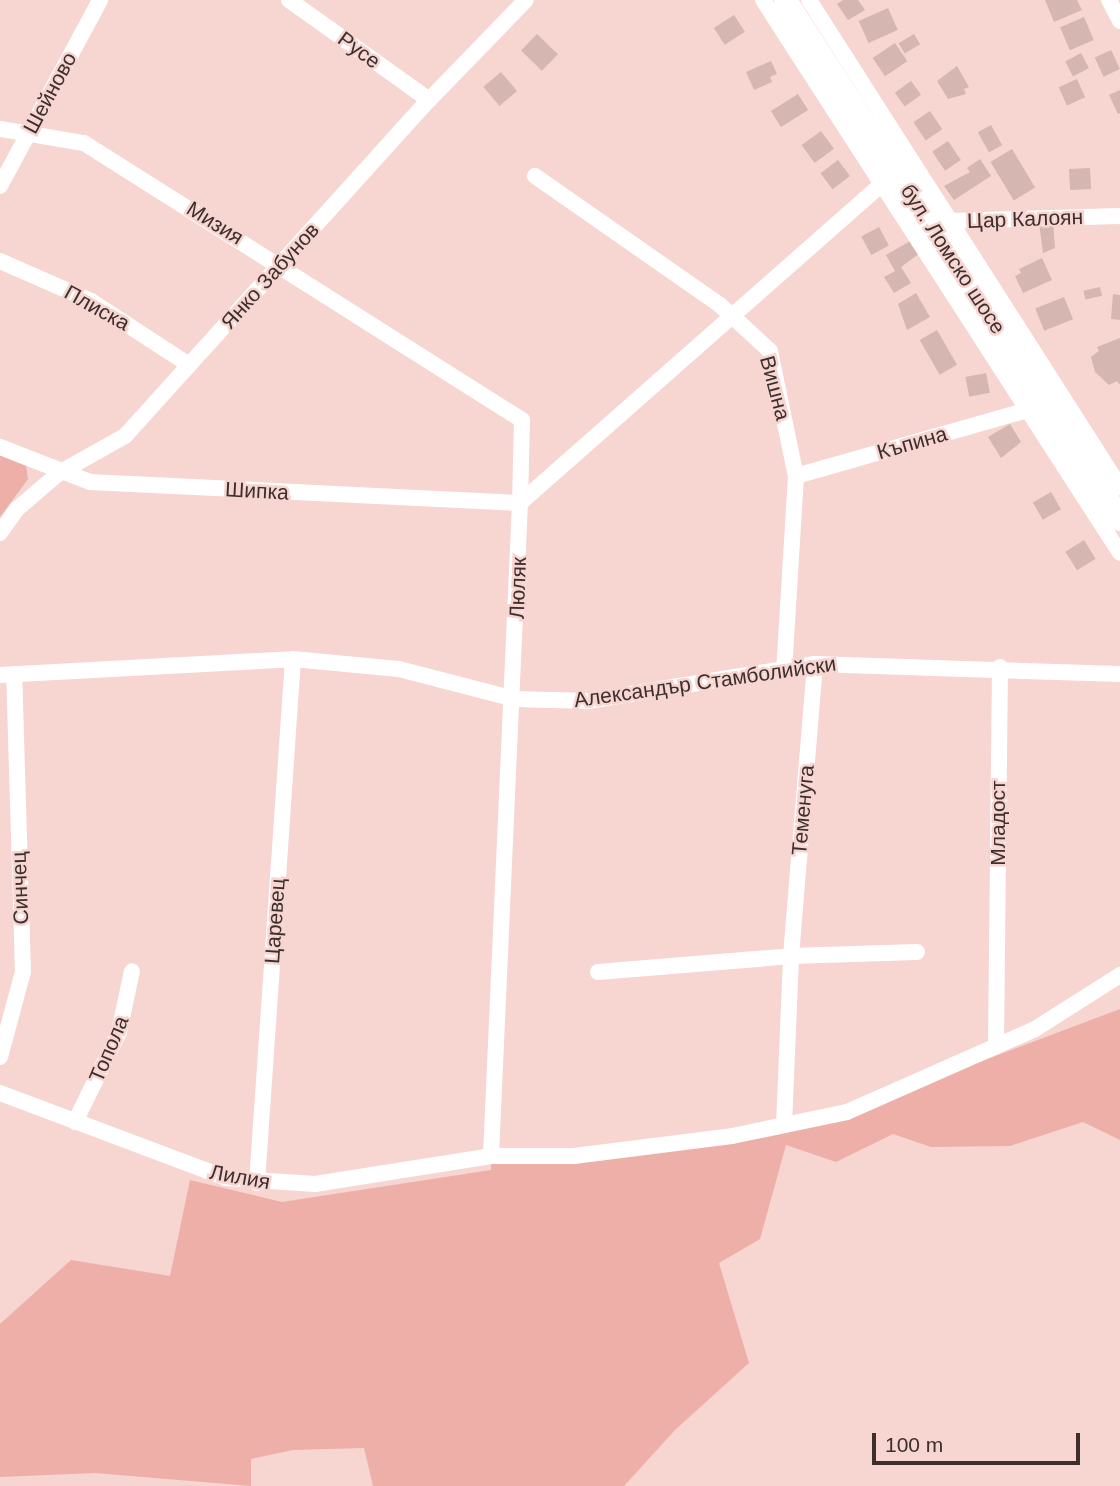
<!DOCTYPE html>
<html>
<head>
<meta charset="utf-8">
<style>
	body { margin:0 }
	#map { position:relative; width:1120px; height:1486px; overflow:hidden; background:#f7d5d1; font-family:Helvetica,sans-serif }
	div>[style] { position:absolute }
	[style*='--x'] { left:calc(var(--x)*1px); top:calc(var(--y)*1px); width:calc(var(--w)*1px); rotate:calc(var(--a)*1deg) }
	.green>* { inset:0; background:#edafa7 }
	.building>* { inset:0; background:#d6b6b1; transform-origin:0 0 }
	.street>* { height:16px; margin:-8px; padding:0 8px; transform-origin:8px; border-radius:8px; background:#fff }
	.secondary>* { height:23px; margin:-11.5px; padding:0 11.5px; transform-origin:11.5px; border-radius:11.5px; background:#fff }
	span { translate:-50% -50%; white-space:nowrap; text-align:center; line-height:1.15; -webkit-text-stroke:5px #f7d5d1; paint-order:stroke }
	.street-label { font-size:21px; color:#3c2f2d }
	.scale { position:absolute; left:872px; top:1433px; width:208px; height:32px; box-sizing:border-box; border:4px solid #3c2f2d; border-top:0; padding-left:9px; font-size:21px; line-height:24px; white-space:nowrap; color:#3c2f2d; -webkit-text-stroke:5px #f7d5d1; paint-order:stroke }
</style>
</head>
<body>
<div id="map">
	<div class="green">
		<i style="clip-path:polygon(0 455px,26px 466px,28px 479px,0 517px)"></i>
		<i style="clip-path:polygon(1120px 1009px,1120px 1140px,1083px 1122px,1010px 1146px,931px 1147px,893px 1134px,836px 1162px,786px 1145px,760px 1239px,719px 1263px,749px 1363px,675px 1430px,624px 1486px,373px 1486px,364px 1448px,293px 1450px,251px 1459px,251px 1486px,95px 1473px,0 1477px,0 1324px,71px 1260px,170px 1276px,190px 1180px,282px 1202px,491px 1170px,491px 1156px,574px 1156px,847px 1112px)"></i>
	</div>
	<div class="building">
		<i style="clip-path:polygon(843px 0,858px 0,865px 10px,848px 20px,837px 4px)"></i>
		<i style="clip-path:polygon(1045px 0,1077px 0,1082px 10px,1054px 22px)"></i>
		<i style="left:888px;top:8px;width:24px;height:32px;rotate:66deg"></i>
		<i style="left:734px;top:15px;width:20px;height:24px;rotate:57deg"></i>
		<i style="left:1084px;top:17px;width:25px;height:26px;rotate:67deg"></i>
		<i style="left:537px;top:34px;width:29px;height:23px;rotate:44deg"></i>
		<i style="left:914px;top:34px;width:12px;height:18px;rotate:59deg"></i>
		<i style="left:895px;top:43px;width:22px;height:27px;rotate:56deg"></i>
		<i style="left:1111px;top:50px;width:21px;height:18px;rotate:65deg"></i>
		<i style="left:1081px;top:53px;width:17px;height:18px;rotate:62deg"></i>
		<i style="clip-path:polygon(771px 61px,777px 74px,770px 77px,772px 82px,754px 90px,746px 72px)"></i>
		<i style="clip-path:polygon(957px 66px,969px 87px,964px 89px,966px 94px,948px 99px,937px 81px)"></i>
		<i style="left:501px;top:72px;width:25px;height:23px;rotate:50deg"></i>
		<i style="left:1077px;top:79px;width:20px;height:20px;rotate:66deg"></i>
		<i style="left:911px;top:81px;width:17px;height:20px;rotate:54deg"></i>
		<i style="clip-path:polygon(1120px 90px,1120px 113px,1118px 114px,1109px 95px)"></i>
		<i style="left:798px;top:94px;width:19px;height:32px;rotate:58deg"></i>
		<i style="left:930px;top:111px;width:22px;height:20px;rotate:56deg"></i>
		<i style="left:991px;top:125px;width:23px;height:15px;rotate:61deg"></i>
		<i style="left:821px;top:131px;width:22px;height:24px;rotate:54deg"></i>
		<i style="left:948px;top:141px;width:23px;height:19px;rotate:56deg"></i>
		<i style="left:1012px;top:149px;width:45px;height:25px;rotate:59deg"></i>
		<i style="clip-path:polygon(980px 159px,991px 176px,954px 200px,944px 186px,970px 172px,967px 168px)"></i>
		<i style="left:838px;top:160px;width:20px;height:22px;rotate:53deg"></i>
		<i style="left:1090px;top:168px;width:21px;height:21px;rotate:87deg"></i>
		<i style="clip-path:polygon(1053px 222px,1055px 248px,1043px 253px,1039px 223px)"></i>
		<i style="left:879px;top:227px;width:21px;height:20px;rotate:62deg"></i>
		<i style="clip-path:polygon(912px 240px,920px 253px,901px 267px,911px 283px,894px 293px,884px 277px,895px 271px,886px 255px)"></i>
		<i style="clip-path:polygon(1042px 258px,1052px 280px,1023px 293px,1015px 276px,1021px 273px,1019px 269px)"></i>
		<i style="left:1100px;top:287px;width:9px;height:17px;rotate:77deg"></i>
		<i style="clip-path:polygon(916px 293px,930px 317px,907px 330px,898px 304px)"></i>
		<i style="clip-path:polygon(1113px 294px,1120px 295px,1120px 320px,1111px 319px)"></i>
		<i style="left:1064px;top:297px;width:24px;height:31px;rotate:68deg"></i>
		<i style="left:937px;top:330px;width:40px;height:20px;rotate:60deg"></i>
		<i style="clip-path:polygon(1120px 338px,1120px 385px,1117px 381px,1109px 385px,1095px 372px,1091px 357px,1099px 351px,1097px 347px)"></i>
		<i style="left:986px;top:373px;width:20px;height:21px;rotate:79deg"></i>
		<i style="clip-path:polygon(1010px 424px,1021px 442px,1001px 458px,988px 437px)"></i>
		<i style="left:1051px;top:492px;width:20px;height:21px;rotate:60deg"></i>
		<i style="left:1084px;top:540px;width:22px;height:22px;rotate:58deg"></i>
	</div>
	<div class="street">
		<i style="--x:289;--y:0;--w:172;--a:35.5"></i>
		<i style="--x:763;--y:0;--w:658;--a:57.15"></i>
		<i style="--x:809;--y:0;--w:578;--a:57.44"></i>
		<i style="--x:1109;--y:0;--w:24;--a:62"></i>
		<i style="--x:0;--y:129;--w:85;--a:9.5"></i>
		<i style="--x:84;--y:143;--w:518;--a:32.31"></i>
		<i style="--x:522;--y:420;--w:83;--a:91.4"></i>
		<i style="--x:520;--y:503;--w:431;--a:-177.2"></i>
		<i style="--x:90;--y:482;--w:97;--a:-158.7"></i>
		<i style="--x:535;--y:176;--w:226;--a:34.9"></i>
		<i style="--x:720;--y:305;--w:68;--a:42.6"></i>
		<i style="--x:770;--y:351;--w:128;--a:78.3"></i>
		<i style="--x:796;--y:476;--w:195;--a:93.5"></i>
		<i style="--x:0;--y:186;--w:211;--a:-61.7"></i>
		<i style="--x:948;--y:221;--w:172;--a:-1.7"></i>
		<i style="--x:0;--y:261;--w:99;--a:23.7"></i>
		<i style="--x:91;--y:301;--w:117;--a:33.1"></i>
		<i style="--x:796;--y:476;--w:241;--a:-15.9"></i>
		<i style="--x:0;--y:533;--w:29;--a:-55"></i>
		<i style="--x:17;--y:509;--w:55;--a:-40.6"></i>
		<i style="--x:59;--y:473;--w:76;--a:-29.3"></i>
		<i style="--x:125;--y:436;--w:453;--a:-47.9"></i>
		<i style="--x:429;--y:100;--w:139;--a:-45.9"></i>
		<i style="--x:0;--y:675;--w:293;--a:-3.1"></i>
		<i style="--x:293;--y:659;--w:106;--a:5.4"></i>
		<i style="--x:399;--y:669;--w:120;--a:14.5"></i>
		<i style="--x:515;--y:699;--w:73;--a:1.6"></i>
		<i style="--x:588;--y:701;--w:230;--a:-9.3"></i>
		<i style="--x:815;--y:664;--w:305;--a:1.9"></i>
		<i style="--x:598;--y:972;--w:194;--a:-4.7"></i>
		<i style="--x:791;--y:956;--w:126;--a:-1.8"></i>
		<i style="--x:996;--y:1046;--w:379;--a:-89.4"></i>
		<i style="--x:0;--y:1057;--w:88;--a:-74.9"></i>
		<i style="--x:23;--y:972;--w:298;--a:-91.7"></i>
		<i style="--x:0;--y:1093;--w:241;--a:20.6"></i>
		<i style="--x:226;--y:1178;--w:89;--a:3.9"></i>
		<i style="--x:315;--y:1184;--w:178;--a:-9"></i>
		<i style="--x:491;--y:1156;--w:83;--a:0"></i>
		<i style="--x:574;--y:1156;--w:159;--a:-7.2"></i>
		<i style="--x:732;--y:1136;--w:117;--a:-11.8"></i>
		<i style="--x:847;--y:1112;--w:206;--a:-23.8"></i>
		<i style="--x:1035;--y:1029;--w:101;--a:-32.4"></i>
		<i style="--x:75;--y:1122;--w:100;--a:-63.9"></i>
		<i style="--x:119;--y:1032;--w:62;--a:-78"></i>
		<i style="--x:784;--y:1125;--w:169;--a:-87.6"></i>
		<i style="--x:791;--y:956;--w:293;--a:-85.3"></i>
		<i style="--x:491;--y:1156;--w:654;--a:-87.46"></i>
		<i style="--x:520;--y:503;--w:484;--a:-41.4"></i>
		<i style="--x:257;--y:1183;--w:525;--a:-86.07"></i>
	</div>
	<div class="secondary">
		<i style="--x:785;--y:0;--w:618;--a:57.16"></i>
	</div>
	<div class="street-label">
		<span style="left:359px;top:50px;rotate:36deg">Русе</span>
		<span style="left:50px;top:93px;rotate:-62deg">Шейново</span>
		<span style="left:1025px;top:219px;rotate:-2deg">Цар Калоян</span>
		<span style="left:215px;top:223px;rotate:32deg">Мизия</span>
		<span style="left:953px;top:259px;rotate:57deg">бул. Ломско шосе</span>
		<span style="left:270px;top:276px;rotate:-48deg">Янко Забунов</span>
		<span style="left:97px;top:308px;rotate:29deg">Плиска</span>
		<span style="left:775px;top:388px;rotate:75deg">Вишна</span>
		<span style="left:912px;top:443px;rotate:-16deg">Къпина</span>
		<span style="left:257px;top:491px;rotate:3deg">Шипка</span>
		<span style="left:518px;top:588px;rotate:-88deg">Люляк</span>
		<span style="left:705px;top:682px;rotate:-8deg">Александър Стамболийски</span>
		<span style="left:803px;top:810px;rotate:-85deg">Теменуга</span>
		<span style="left:998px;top:823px;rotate:-90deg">Младост</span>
		<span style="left:20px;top:888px;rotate:-92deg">Синчец</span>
		<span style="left:275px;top:921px;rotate:-86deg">Царевец</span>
		<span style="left:109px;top:1049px;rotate:-67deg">Топола</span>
		<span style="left:240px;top:1177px;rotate:10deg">Лилия</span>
	</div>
	<div class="scale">100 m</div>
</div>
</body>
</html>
